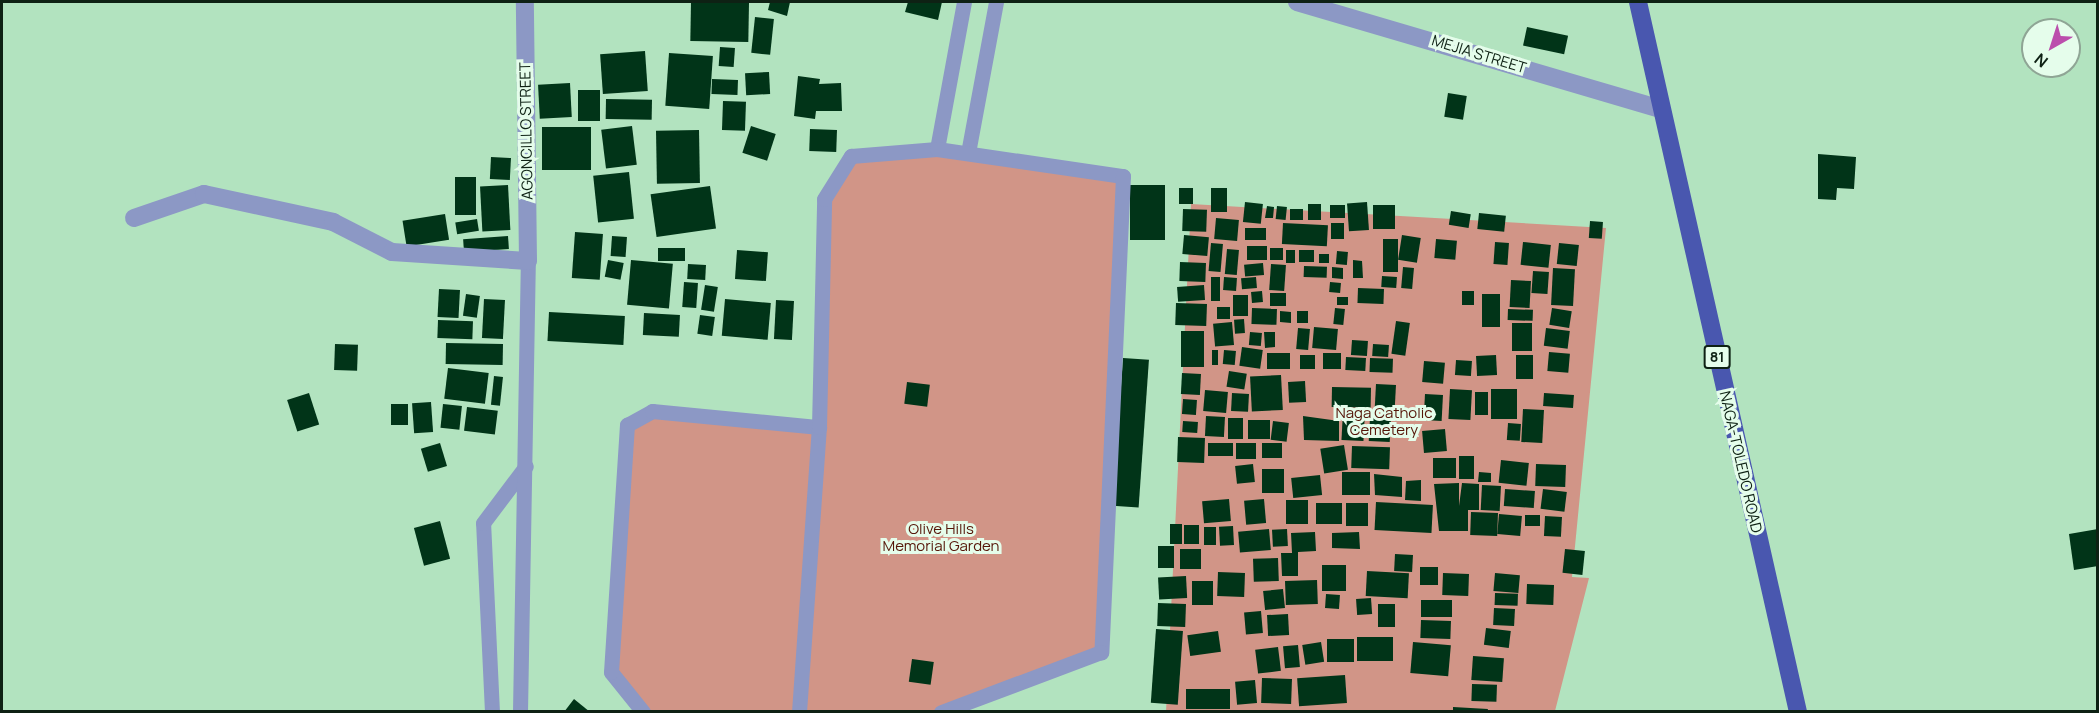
<!DOCTYPE html>
<html>
<head>
<meta charset="utf-8">
<style>
	body { margin:0 }
	#map { position:relative; width:2099px; height:713px; overflow:hidden; background:#b2e3bf; font-family:Manrope,sans-serif }
	div>[style] { position:absolute }
	[style*='--x'] { left:calc(var(--x)*1px); top:calc(var(--y)*1px); width:calc(var(--w)*1px); rotate:calc(var(--a)*1deg) }
	.green>* { inset:0; background:#d19587 }
	.building>* { inset:0; background:#013418; transform-origin:0 0 }
	.service>* { height:15px; margin:-7.5px; padding:0 7.5px; transform-origin:7.5px; border-radius:7.5px; background:#8c98c5 }
	.minor>* { height:18px; margin:-9px; padding:0 9px; transform-origin:9px; border-radius:9px; background:#8c98c5 }
	.tertiary>* { height:18px; margin:-9px; padding:0 9px; transform-origin:9px; border-radius:9px; background:#8c98c5 }
	.trunk>* { height:18px; margin:-9px; padding:0 9px; transform-origin:9px; border-radius:9px; background:#4957af }
	span { translate:-50% -50%; white-space:nowrap; text-align:center; line-height:1.15; -webkit-text-stroke:6px #e5fdeb; paint-order:stroke }
	.shield-label span { padding:2px 4px; background:#e5fdeb; border:2px solid; border-radius:4px; -webkit-text-stroke-width:0 }
	.shield-label { font-size:14px; color:#0e2114; font-weight:700 }
	.street-label { font-size:15px; color:#0e2114 }
	.park-label { font-size:15px; color:#551508 }
	.frame { position:absolute; inset:0; border:3px solid #0e2114; pointer-events:none }
	.north { position:absolute; left:2021px; top:18px; width:60px; height:60px; box-sizing:border-box; background:#e5fdeb; border:2px solid #8fa595; border-radius:50%; rotate:219deg; font-size:16px; font-weight:700; line-height:24px; text-align:center; color:#0e2114 }
	.north::after { content:''; display:block; margin:auto; width:21px; height:27px; background:#bb4eac; clip-path:polygon(50% 0,100% 100%,50% 72%,0 100%) }
</style>
</head>
<body>
<div id="map">
	<div class="green">
		<i style="clip-path:polygon(937px 149px,1123px 176px,1101px 652px,941px 712px,643px 711px,611px 672px,627px 425px,652px 411px,819px 427px,824px 199px,851px 156px)"></i>
		<i style="clip-path:polygon(1191px 204px,1606px 228px,1572px 577px,1589px 578px,1555px 711px,1166px 712px)"></i>
	</div>
	<div class="building">
		<i style="left:691px;top:2px;width:58px;height:39px;rotate:1deg"></i>
		<i style="clip-path:polygon(770px 2px,790px 2px,787px 16px,768px 10px)"></i>
		<i style="clip-path:polygon(908px 2px,942px 2px,938px 20px,905px 12px)"></i>
		<i style="left:755px;top:17px;width:19px;height:36px;rotate:6deg"></i>
		<i style="left:1527px;top:27px;width:42px;height:19px;rotate:12deg"></i>
		<i style="left:720px;top:47px;width:15px;height:19px;rotate:4deg"></i>
		<i style="left:645px;top:51px;width:40px;height:45px;rotate:86deg"></i>
		<i style="left:669px;top:53px;width:44px;height:53px;rotate:4deg"></i>
		<i style="left:769px;top:72px;width:22px;height:24px;rotate:87deg"></i>
		<i style="clip-path:polygon(798px 76px,820px 79px,819px 84px,841px 83px,842px 111px,816px 111px,815px 119px,794px 116px)"></i>
		<i style="left:712px;top:79px;width:26px;height:15px;rotate:2deg"></i>
		<i style="left:570px;top:83px;width:34px;height:32px;rotate:87deg"></i>
		<i style="left:600px;top:90px;width:31px;height:22px;rotate:90deg"></i>
		<i style="left:1448px;top:93px;width:19px;height:24px;rotate:9deg"></i>
		<i style="left:606px;top:99px;width:46px;height:20px;rotate:1deg"></i>
		<i style="left:723px;top:101px;width:23px;height:29px;rotate:2deg"></i>
		<i style="left:632px;top:126px;width:39px;height:31px;rotate:83deg"></i>
		<i style="left:751px;top:126px;width:26px;height:28px;rotate:18deg"></i>
		<i style="left:542px;top:127px;width:49px;height:43px"></i>
		<i style="left:810px;top:129px;width:27px;height:22px;rotate:2deg"></i>
		<i style="left:699px;top:130px;width:53px;height:43px;rotate:89deg"></i>
		<i style="clip-path:polygon(1818px 154px,1856px 157px,1854px 189px,1837px 188px,1836px 200px,1818px 199px)"></i>
		<i style="left:491px;top:157px;width:20px;height:22px;rotate:3deg"></i>
		<i style="left:629px;top:172px;width:47px;height:36px;rotate:84deg"></i>
		<i style="left:455px;top:177px;width:21px;height:38px"></i>
		<i style="left:508px;top:185px;width:45px;height:28px;rotate:87deg"></i>
		<i style="left:1130px;top:185px;width:35px;height:55px"></i>
		<i style="left:710px;top:186px;width:43px;height:60px;rotate:82deg"></i>
		<i style="left:1179px;top:188px;width:14px;height:16px"></i>
		<i style="left:1211px;top:188px;width:16px;height:24px"></i>
		<i style="left:1245px;top:202px;width:18px;height:20px;rotate:6deg"></i>
		<i style="left:1367px;top:202px;width:28px;height:20px;rotate:86deg"></i>
		<i style="left:1308px;top:204px;width:13px;height:16px"></i>
		<i style="left:1330px;top:205px;width:15px;height:13px"></i>
		<i style="left:1395px;top:205px;width:24px;height:22px;rotate:90deg"></i>
		<i style="clip-path:polygon(1267px 206px,1274px 207px,1273px 218px,1265px 218px)"></i>
		<i style="left:1277px;top:206px;width:10px;height:13px;rotate:6deg"></i>
		<i style="left:1183px;top:209px;width:24px;height:22px;rotate:2deg"></i>
		<i style="left:1290px;top:209px;width:13px;height:11px"></i>
		<i style="left:1451px;top:211px;width:20px;height:14px;rotate:9deg"></i>
		<i style="left:1479px;top:213px;width:27px;height:16px;rotate:6deg"></i>
		<i style="left:445px;top:214px;width:26px;height:43px;rotate:81deg"></i>
		<i style="left:1216px;top:218px;width:23px;height:21px;rotate:5deg"></i>
		<i style="left:477px;top:219px;width:12px;height:22px;rotate:81deg"></i>
		<i style="left:1590px;top:221px;width:13px;height:17px;rotate:4deg"></i>
		<i style="left:1283px;top:223px;width:45px;height:21px;rotate:3deg"></i>
		<i style="left:1344px;top:223px;width:16px;height:13px;rotate:90deg"></i>
		<i style="left:1245px;top:228px;width:21px;height:12px"></i>
		<i style="left:575px;top:232px;width:28px;height:46px;rotate:4deg"></i>
		<i style="left:1184px;top:235px;width:25px;height:19px;rotate:5deg"></i>
		<i style="left:1402px;top:235px;width:19px;height:25px;rotate:9deg"></i>
		<i style="left:508px;top:236px;width:13px;height:45px;rotate:86deg"></i>
		<i style="left:612px;top:236px;width:15px;height:20px;rotate:4deg"></i>
		<i style="left:1383px;top:239px;width:15px;height:33px"></i>
		<i style="left:1436px;top:239px;width:21px;height:19px;rotate:5deg"></i>
		<i style="left:1495px;top:242px;width:14px;height:22px;rotate:4deg"></i>
		<i style="left:1523px;top:242px;width:28px;height:23px;rotate:6deg"></i>
		<i style="left:1211px;top:243px;width:12px;height:28px;rotate:5deg"></i>
		<i style="left:1559px;top:243px;width:20px;height:21px;rotate:6deg"></i>
		<i style="left:1247px;top:246px;width:20px;height:14px"></i>
		<i style="left:658px;top:248px;width:27px;height:13px"></i>
		<i style="left:1270px;top:248px;width:13px;height:12px"></i>
		<i style="left:1227px;top:249px;width:12px;height:25px;rotate:5deg"></i>
		<i style="left:737px;top:250px;width:31px;height:29px;rotate:4deg"></i>
		<i style="left:1286px;top:250px;width:9px;height:13px"></i>
		<i style="left:1299px;top:250px;width:15px;height:12px"></i>
		<i style="left:1337px;top:251px;width:11px;height:13px;rotate:5deg"></i>
		<i style="left:1319px;top:254px;width:10px;height:9px"></i>
		<i style="left:608px;top:260px;width:16px;height:17px;rotate:11deg"></i>
		<i style="left:631px;top:260px;width:42px;height:45px;rotate:5deg"></i>
		<i style="clip-path:polygon(1353px 260px,1362px 261px,1363px 278px,1353px 278px)"></i>
		<i style="left:1180px;top:262px;width:26px;height:19px;rotate:2deg"></i>
		<i style="left:1263px;top:263px;width:12px;height:19px;rotate:85deg"></i>
		<i style="left:688px;top:264px;width:18px;height:15px;rotate:3deg"></i>
		<i style="left:1271px;top:264px;width:15px;height:26px;rotate:4deg"></i>
		<i style="left:1304px;top:266px;width:23px;height:11px;rotate:2deg"></i>
		<i style="clip-path:polygon(1332px 267px,1343px 268px,1343px 279px,1332px 278px)"></i>
		<i style="left:1403px;top:267px;width:11px;height:21px;rotate:5deg"></i>
		<i style="left:1553px;top:268px;width:22px;height:37px;rotate:3deg"></i>
		<i style="left:1533px;top:271px;width:16px;height:22px;rotate:4deg"></i>
		<i style="left:1382px;top:276px;width:15px;height:11px;rotate:4deg"></i>
		<i style="left:1211px;top:277px;width:9px;height:24px"></i>
		<i style="left:1224px;top:277px;width:13px;height:13px;rotate:4deg"></i>
		<i style="left:1256px;top:277px;width:11px;height:15px;rotate:85deg"></i>
		<i style="left:1511px;top:280px;width:20px;height:27px;rotate:3deg"></i>
		<i style="left:684px;top:282px;width:14px;height:25px;rotate:4deg"></i>
		<i style="left:1330px;top:282px;width:11px;height:10px;rotate:5deg"></i>
		<i style="left:705px;top:285px;width:13px;height:25px;rotate:9deg"></i>
		<i style="left:1204px;top:285px;width:15px;height:27px;rotate:86deg"></i>
		<i style="left:1358px;top:288px;width:26px;height:15px;rotate:2deg"></i>
		<i style="left:439px;top:289px;width:21px;height:28px;rotate:3deg"></i>
		<i style="left:1262px;top:291px;width:11px;height:11px;rotate:85deg"></i>
		<i style="left:1462px;top:291px;width:12px;height:14px"></i>
		<i style="left:1270px;top:293px;width:16px;height:13px"></i>
		<i style="left:466px;top:294px;width:14px;height:22px;rotate:8deg"></i>
		<i style="left:1482px;top:294px;width:18px;height:33px"></i>
		<i style="left:1233px;top:295px;width:15px;height:21px"></i>
		<i style="left:1337px;top:297px;width:11px;height:8px"></i>
		<i style="left:484px;top:299px;width:21px;height:39px;rotate:3deg"></i>
		<i style="left:725px;top:299px;width:46px;height:37px;rotate:5deg"></i>
		<i style="left:776px;top:300px;width:18px;height:39px;rotate:3deg"></i>
		<i style="left:1176px;top:303px;width:31px;height:22px;rotate:2deg"></i>
		<i style="left:1217px;top:307px;width:13px;height:12px"></i>
		<i style="left:1252px;top:308px;width:25px;height:16px;rotate:2deg"></i>
		<i style="left:1335px;top:308px;width:10px;height:16px;rotate:6deg"></i>
		<i style="left:1552px;top:308px;width:20px;height:17px;rotate:9deg"></i>
		<i style="left:1508px;top:309px;width:25px;height:11px;rotate:2deg"></i>
		<i style="clip-path:polygon(1280px 311px,1291px 312px,1291px 323px,1280px 322px)"></i>
		<i style="left:1297px;top:311px;width:11px;height:12px"></i>
		<i style="left:549px;top:312px;width:76px;height:29px;rotate:3deg"></i>
		<i style="left:644px;top:313px;width:36px;height:22px;rotate:3deg"></i>
		<i style="left:700px;top:315px;width:15px;height:19px;rotate:8deg"></i>
		<i style="left:1244px;top:319px;width:14px;height:10px;rotate:86deg"></i>
		<i style="left:438px;top:320px;width:35px;height:18px;rotate:2deg"></i>
		<i style="left:1396px;top:321px;width:14px;height:33px;rotate:8deg"></i>
		<i style="left:1232px;top:322px;width:23px;height:19px;rotate:85deg"></i>
		<i style="left:1512px;top:323px;width:20px;height:28px"></i>
		<i style="left:1314px;top:327px;width:24px;height:21px;rotate:5deg"></i>
		<i style="left:1298px;top:328px;width:12px;height:21px;rotate:5deg"></i>
		<i style="left:1546px;top:328px;width:24px;height:18px;rotate:7deg"></i>
		<i style="left:1181px;top:331px;width:23px;height:36px"></i>
		<i style="left:1250px;top:332px;width:12px;height:13px;rotate:5deg"></i>
		<i style="clip-path:polygon(1264px 332px,1275px 332px,1275px 347px,1265px 348px)"></i>
		<i style="left:1352px;top:340px;width:16px;height:15px;rotate:4deg"></i>
		<i style="left:446px;top:343px;width:57px;height:21px;rotate:1deg"></i>
		<i style="left:335px;top:344px;width:23px;height:26px;rotate:2deg"></i>
		<i style="left:1373px;top:344px;width:16px;height:12px;rotate:4deg"></i>
		<i style="left:1242px;top:347px;width:21px;height:19px;rotate:8deg"></i>
		<i style="left:1212px;top:350px;width:6px;height:15px"></i>
		<i style="left:1224px;top:350px;width:12px;height:14px;rotate:5deg"></i>
		<i style="left:1549px;top:352px;width:21px;height:19px;rotate:5deg"></i>
		<i style="left:1290px;top:353px;width:16px;height:23px;rotate:90deg"></i>
		<i style="left:1323px;top:353px;width:18px;height:16px"></i>
		<i style="left:1300px;top:355px;width:15px;height:14px"></i>
		<i style="left:1496px;top:355px;width:20px;height:20px;rotate:87deg"></i>
		<i style="left:1516px;top:355px;width:17px;height:24px"></i>
		<i style="left:1346px;top:357px;width:20px;height:13px;rotate:3deg"></i>
		<i style="left:1123px;top:358px;width:26px;height:148px;rotate:4deg"></i>
		<i style="left:1370px;top:358px;width:23px;height:14px;rotate:2deg"></i>
		<i style="left:1456px;top:360px;width:16px;height:15px;rotate:4deg"></i>
		<i style="left:1424px;top:361px;width:21px;height:21px;rotate:5deg"></i>
		<i style="left:448px;top:368px;width:41px;height:31px;rotate:7deg"></i>
		<i style="left:1229px;top:371px;width:18px;height:16px;rotate:9deg"></i>
		<i style="left:1182px;top:373px;width:19px;height:21px;rotate:3deg"></i>
		<i style="left:1281px;top:375px;width:35px;height:31px;rotate:87deg"></i>
		<i style="left:494px;top:376px;width:9px;height:29px;rotate:6deg"></i>
		<i style="left:1305px;top:381px;width:21px;height:17px;rotate:87deg"></i>
		<i style="left:907px;top:382px;width:23px;height:22px;rotate:7deg"></i>
		<i style="left:1376px;top:384px;width:20px;height:24px;rotate:3deg"></i>
		<i style="left:1332px;top:387px;width:39px;height:20px;rotate:1deg"></i>
		<i style="left:1450px;top:389px;width:22px;height:30px;rotate:3deg"></i>
		<i style="left:1491px;top:389px;width:26px;height:30px"></i>
		<i style="left:1205px;top:390px;width:23px;height:21px;rotate:5deg"></i>
		<i style="left:1475px;top:392px;width:13px;height:23px"></i>
		<i style="left:309px;top:393px;width:33px;height:23px;rotate:72deg"></i>
		<i style="left:1232px;top:393px;width:17px;height:18px;rotate:3deg"></i>
		<i style="left:1544px;top:393px;width:30px;height:13px;rotate:4deg"></i>
		<i style="left:1425px;top:394px;width:18px;height:26px;rotate:3deg"></i>
		<i style="left:1183px;top:399px;width:14px;height:15px;rotate:4deg"></i>
		<i style="left:431px;top:402px;width:30px;height:19px;rotate:86deg"></i>
		<i style="left:391px;top:404px;width:17px;height:21px"></i>
		<i style="left:443px;top:404px;width:19px;height:24px;rotate:6deg"></i>
		<i style="left:467px;top:407px;width:31px;height:24px;rotate:7deg"></i>
		<i style="left:1523px;top:409px;width:21px;height:33px;rotate:3deg"></i>
		<i style="left:1343px;top:411px;width:22px;height:29px;rotate:3deg"></i>
		<i style="left:1206px;top:416px;width:19px;height:20px;rotate:3deg"></i>
		<i style="clip-path:polygon(1303px 416px,1339px 421px,1339px 441px,1304px 440px)"></i>
		<i style="left:1370px;top:417px;width:21px;height:24px;rotate:3deg"></i>
		<i style="left:1228px;top:418px;width:15px;height:21px"></i>
		<i style="left:1270px;top:420px;width:19px;height:22px;rotate:90deg"></i>
		<i style="left:1183px;top:421px;width:15px;height:11px;rotate:4deg"></i>
		<i style="left:1273px;top:421px;width:16px;height:19px;rotate:7deg"></i>
		<i style="left:1508px;top:423px;width:13px;height:17px;rotate:4deg"></i>
		<i style="left:1445px;top:429px;width:22px;height:23px;rotate:85deg"></i>
		<i style="left:1178px;top:437px;width:27px;height:25px;rotate:2deg"></i>
		<i style="left:440px;top:443px;width:24px;height:20px;rotate:73deg"></i>
		<i style="left:1208px;top:443px;width:25px;height:13px"></i>
		<i style="left:1236px;top:443px;width:20px;height:16px"></i>
		<i style="left:1262px;top:443px;width:20px;height:15px"></i>
		<i style="left:1344px;top:445px;width:25px;height:24px;rotate:81deg"></i>
		<i style="left:1352px;top:446px;width:38px;height:22px;rotate:2deg"></i>
		<i style="left:1459px;top:456px;width:15px;height:23px"></i>
		<i style="left:1433px;top:458px;width:23px;height:20px"></i>
		<i style="left:1501px;top:460px;width:28px;height:23px;rotate:6deg"></i>
		<i style="left:1253px;top:464px;width:18px;height:18px;rotate:84deg"></i>
		<i style="left:1536px;top:464px;width:30px;height:22px;rotate:2deg"></i>
		<i style="left:1262px;top:469px;width:22px;height:24px"></i>
		<i style="left:1342px;top:472px;width:28px;height:23px"></i>
		<i style="clip-path:polygon(1479px 472px,1491px 473px,1491px 482px,1478px 482px)"></i>
		<i style="clip-path:polygon(1374px 474px,1402px 477px,1402px 497px,1375px 495px)"></i>
		<i style="left:1320px;top:475px;width:20px;height:29px;rotate:84deg"></i>
		<i style="clip-path:polygon(1421px 480px,1421px 501px,1405px 500px,1406px 481px)"></i>
		<i style="clip-path:polygon(1459px 483px,1459px 506px,1462px 483px,1479px 484px,1479px 510px,1468px 510px,1468px 531px,1439px 531px,1434px 484px)"></i>
		<i style="left:1482px;top:485px;width:19px;height:25px;rotate:3deg"></i>
		<i style="left:1505px;top:489px;width:30px;height:17px;rotate:4deg"></i>
		<i style="left:1543px;top:489px;width:24px;height:20px;rotate:7deg"></i>
		<i style="left:1229px;top:499px;width:22px;height:27px;rotate:85deg"></i>
		<i style="left:1264px;top:499px;width:24px;height:20px;rotate:85deg"></i>
		<i style="left:1286px;top:500px;width:22px;height:24px"></i>
		<i style="left:1376px;top:502px;width:57px;height:28px;rotate:3deg"></i>
		<i style="left:1316px;top:503px;width:26px;height:21px"></i>
		<i style="left:1346px;top:503px;width:22px;height:23px"></i>
		<i style="left:1471px;top:512px;width:27px;height:23px;rotate:2deg"></i>
		<i style="left:1499px;top:514px;width:23px;height:20px;rotate:5deg"></i>
		<i style="left:1525px;top:515px;width:15px;height:11px"></i>
		<i style="left:1545px;top:516px;width:17px;height:20px;rotate:3deg"></i>
		<i style="left:440px;top:521px;width:39px;height:27px;rotate:75deg"></i>
		<i style="left:1170px;top:524px;width:12px;height:20px"></i>
		<i style="left:1184px;top:525px;width:15px;height:19px"></i>
		<i style="left:1233px;top:526px;width:19px;height:14px;rotate:87deg"></i>
		<i style="left:1216px;top:527px;width:18px;height:12px;rotate:90deg"></i>
		<i style="left:1269px;top:529px;width:21px;height:31px;rotate:85deg"></i>
		<i style="left:1287px;top:529px;width:17px;height:15px;rotate:87deg"></i>
		<i style="clip-path:polygon(2098px 529px,2098px 566px,2074px 570px,2069px 534px)"></i>
		<i style="clip-path:polygon(1315px 532px,1316px 551px,1298px 552px,1298px 576px,1282px 576px,1281px 553px,1292px 553px,1291px 533px)"></i>
		<i style="clip-path:polygon(1359px 532px,1360px 549px,1332px 548px,1332px 533px)"></i>
		<i style="left:1158px;top:546px;width:16px;height:22px"></i>
		<i style="left:1180px;top:549px;width:21px;height:20px"></i>
		<i style="left:1565px;top:549px;width:20px;height:24px;rotate:6deg"></i>
		<i style="left:1395px;top:554px;width:18px;height:17px;rotate:3deg"></i>
		<i style="left:1278px;top:558px;width:23px;height:25px;rotate:88deg"></i>
		<i style="left:1322px;top:565px;width:24px;height:26px"></i>
		<i style="left:1420px;top:567px;width:18px;height:18px"></i>
		<i style="left:1367px;top:571px;width:42px;height:25px;rotate:3deg"></i>
		<i style="left:1218px;top:572px;width:27px;height:24px;rotate:2deg"></i>
		<i style="left:1443px;top:573px;width:26px;height:22px;rotate:2deg"></i>
		<i style="left:1495px;top:573px;width:25px;height:18px;rotate:5deg"></i>
		<i style="left:1186px;top:576px;width:22px;height:28px;rotate:87deg"></i>
		<i style="left:1317px;top:580px;width:24px;height:32px;rotate:88deg"></i>
		<i style="left:1192px;top:581px;width:21px;height:24px"></i>
		<i style="left:1527px;top:584px;width:27px;height:20px;rotate:2deg"></i>
		<i style="left:1283px;top:589px;width:19px;height:20px;rotate:84deg"></i>
		<i style="left:1495px;top:593px;width:23px;height:12px;rotate:2deg"></i>
		<i style="left:1326px;top:594px;width:14px;height:14px;rotate:4deg"></i>
		<i style="left:1371px;top:598px;width:16px;height:15px;rotate:86deg"></i>
		<i style="left:1421px;top:600px;width:31px;height:17px"></i>
		<i style="left:1158px;top:603px;width:28px;height:23px;rotate:2deg"></i>
		<i style="left:1395px;top:604px;width:23px;height:17px;rotate:90deg"></i>
		<i style="left:1494px;top:608px;width:21px;height:17px;rotate:3deg"></i>
		<i style="left:1261px;top:611px;width:22px;height:17px;rotate:85deg"></i>
		<i style="left:1288px;top:614px;width:21px;height:21px;rotate:87deg"></i>
		<i style="left:1421px;top:620px;width:30px;height:18px;rotate:2deg"></i>
		<i style="left:1486px;top:628px;width:25px;height:17px;rotate:7deg"></i>
		<i style="left:1156px;top:629px;width:27px;height:74px;rotate:4deg"></i>
		<i style="left:1218px;top:631px;width:21px;height:31px;rotate:82deg"></i>
		<i style="left:1357px;top:637px;width:36px;height:24px"></i>
		<i style="left:1354px;top:639px;width:23px;height:27px;rotate:90deg"></i>
		<i style="left:1321px;top:642px;width:20px;height:19px;rotate:81deg"></i>
		<i style="left:1413px;top:642px;width:38px;height:31px;rotate:5deg"></i>
		<i style="left:1298px;top:645px;width:22px;height:15px;rotate:85deg"></i>
		<i style="left:1278px;top:647px;width:24px;height:23px;rotate:83deg"></i>
		<i style="left:1473px;top:656px;width:31px;height:24px;rotate:4deg"></i>
		<i style="left:912px;top:659px;width:22px;height:23px;rotate:8deg"></i>
		<i style="left:1345px;top:675px;width:28px;height:48px;rotate:86deg"></i>
		<i style="left:1262px;top:678px;width:30px;height:25px;rotate:2deg"></i>
		<i style="left:1255px;top:680px;width:23px;height:20px;rotate:85deg"></i>
		<i style="left:1472px;top:684px;width:25px;height:17px;rotate:2deg"></i>
		<i style="left:1230px;top:689px;width:20px;height:44px;rotate:90deg"></i>
		<i style="clip-path:polygon(574px 699px,590px 712px,564px 712px)"></i>
		<i style="clip-path:polygon(1453px 707px,1488px 709px,1487px 712px,1453px 712px)"></i>
	</div>
	<div class="service">
		<i style="--x:937;--y:149;--w:149;--a:-79.6"></i>
		<i style="--x:968;--y:153;--w:154;--a:-79.5"></i>
		<i style="--x:492;--y:712;--w:189;--a:-92.7"></i>
		<i style="--x:483;--y:523;--w:71;--a:-53"></i>
		<i style="--x:520;--y:712;--w:451;--a:-89"></i>
		<i style="--x:643;--y:712;--w:51;--a:-128.7"></i>
		<i style="--x:611;--y:672;--w:248;--a:-86.3"></i>
		<i style="--x:627;--y:425;--w:29;--a:-29"></i>
		<i style="--x:652;--y:411;--w:168;--a:5.5"></i>
		<i style="--x:799;--y:712;--w:286;--a:-86"></i>
		<i style="--x:819;--y:427;--w:228;--a:-88.7"></i>
		<i style="--x:824;--y:199;--w:51;--a:-57.9"></i>
		<i style="--x:851;--y:156;--w:86;--a:-4.7"></i>
		<i style="--x:937;--y:149;--w:188;--a:8.3"></i>
		<i style="--x:1123;--y:176;--w:477;--a:92.6"></i>
		<i style="--x:1101;--y:652;--w:171;--a:159.4"></i>
	</div>
	<div class="minor">
		<i style="--x:134;--y:218;--w:74;--a:-18.9"></i>
		<i style="--x:204;--y:194;--w:132;--a:12.2"></i>
		<i style="--x:333;--y:222;--w:66;--a:27"></i>
		<i style="--x:392;--y:252;--w:136;--a:3.8"></i>
		<i style="--x:528;--y:261;--w:259;--a:-90.7"></i>
	</div>
	<div class="tertiary">
		<i style="--x:1297;--y:2;--w:379;--a:16.4"></i>
	</div>
	<div class="trunk">
		<i style="--x:1638;--y:2;--w:728;--a:77.3"></i>
	</div>
	<div class="shield-label">
		<span style="left:1717px;top:357px">81</span>
	</div>
	<div class="street-label">
		<span style="left:1479px;top:54px;rotate:17deg">MEJIA STREET</span>
		<span style="left:526px;top:131px;rotate:-91deg">AGONCILLO STREET</span>
		<span style="left:1741px;top:462px;rotate:77deg">NAGA-TOLEDO ROAD</span>
	</div>
	<div class="park-label">
		<span style="left:1384px;top:421px">Naga Catholic<br>Cemetery</span>
		<span style="left:941px;top:537px">Olive Hills<br>Memorial Garden</span>
	</div>
	<div class="frame"></div>
	<div class="north">N</div>
</div>
</body>
</html>
